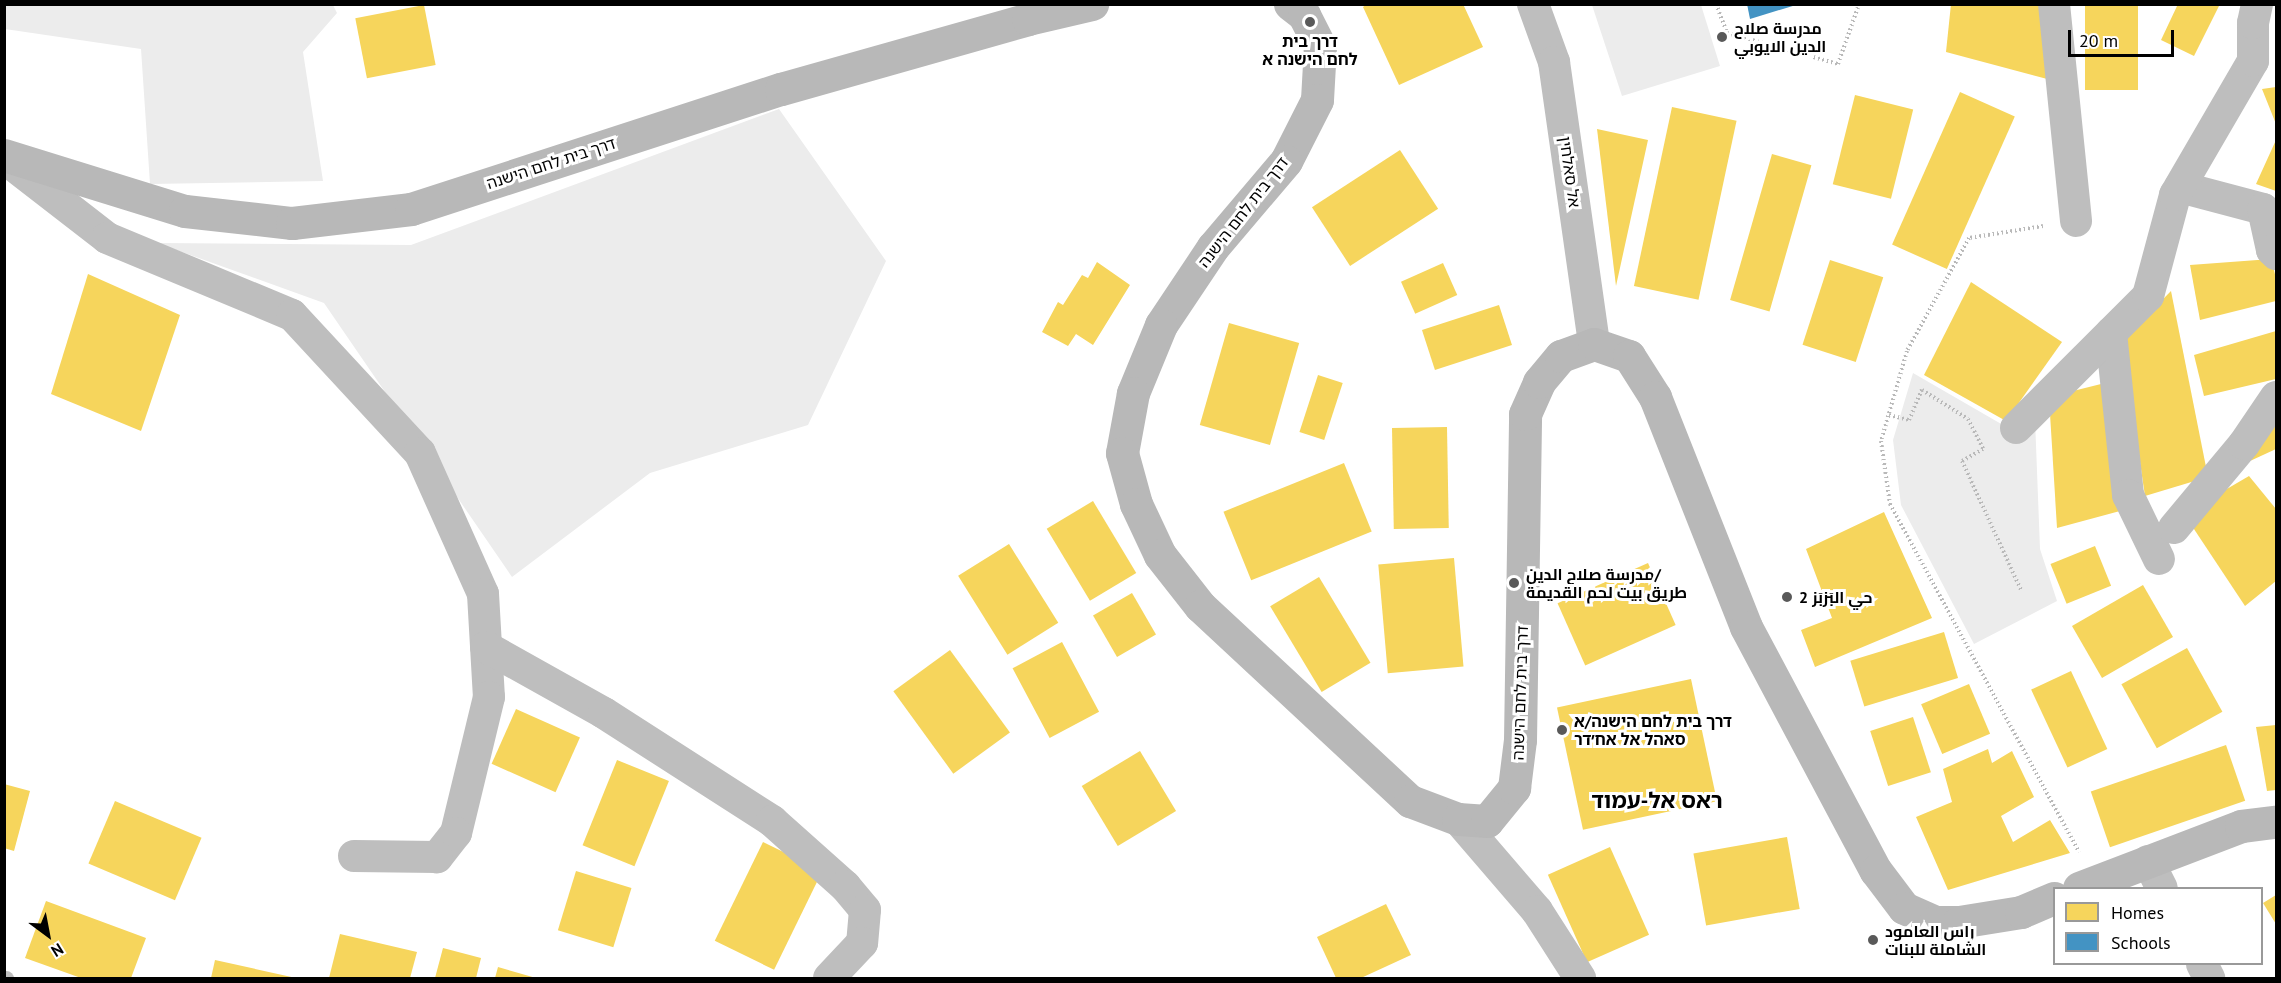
<!DOCTYPE html>
<html>
<head>
<meta charset="utf-8">
<style>
	body { margin:0 }
	#map { position:relative; width:2281px; height:983px; overflow:hidden; background:#fff; font-family:"PT Sans",Cairo,"Noto Sans Hebrew",sans-serif }
	div>[style] { position:absolute }
	[style*='--x'] { left:calc(var(--x)*1px); top:calc(var(--y)*1px); width:calc(var(--w)*1px); rotate:calc(var(--a)*1deg) }
	.green>* { inset:0; background:#ececec }
	.homes>* { inset:0; background:#f6d55c; transform-origin:0 0 }
	.schools>* { inset:0; background:#4393c3 }
	.path>* { height:4px; margin-top:-2px; transform-origin:0; background:repeating-linear-gradient(90deg,#b9b9b9 0 1.5px,transparent 0 4.5px) }
	.lane>* { height:15px; margin:-7.5px; padding:0 7.5px; transform-origin:7.5px; border-radius:7.5px; background:#bebebe }
	.street>* { height:32px; margin:-16px; padding:0 16px; transform-origin:16px; border-radius:16px; background:#bebebe }
	.secondary>* { height:33px; margin:-16.5px; padding:0 16.5px; transform-origin:16.5px; border-radius:16.5px; background:#b8b8b8 }
	.dots>* { width:16px; height:16px; translate:-50% -50%; box-sizing:border-box; border:3px solid #fff; border-radius:50% }
	span { translate:-50% -50%; white-space:nowrap; text-align:center; line-height:1.15; -webkit-text-stroke:6px #fff; paint-order:stroke }
	.poi-label { font-size:16px; color:#000; font-weight:700 }
	.left { translate:0 -50%; text-align:left }
	.street-label { font-size:16px; color:#000 }
	.district-label { font-size:22px; color:#000; font-weight:700 }
	.frame { position:absolute; inset:0; border:6px solid #000; pointer-events:none }
	.legend { position:absolute; left:2053px; top:887px; width:210px; height:78px; box-sizing:border-box; background:#fff; border:2px solid #999; margin:0; padding:8px 10px; list-style:none; font-size:18px; color:#000 }
	.legend li { display:flex; align-items:center; gap:12px; height:30px }
	.legend b { width:30px; border:2px solid #999 }
	.north { position:absolute; left:18px; top:905px; width:60px; height:60px; -webkit-text-stroke:4px #fff; paint-order:stroke; rotate:148deg; font-size:16px; font-weight:700; line-height:24px; text-align:center; color:#000 }
	.north::after { content:''; display:block; margin:auto; width:21px; height:27px; background:#000; clip-path:polygon(50% 0,100% 100%,50% 72%,0 100%) }
	.scale { position:absolute; left:2068px; top:30px; width:106px; height:27px; box-sizing:border-box; border:3px solid #000; border-top:0; padding-left:8px; font-size:18px; line-height:21px; white-space:nowrap; color:#000; -webkit-text-stroke:4px #fff; paint-order:stroke }
</style>
</head>
<body>
<div id="map">
	<div class="green">
		<i style="clip-path:polygon(5px 5px,333px 5px,337px 13px,303px 52px,323px 181px,150px 184px,141px 49px,5px 29px)"></i>
		<i style="clip-path:polygon(1592px 5px,1701px 5px,1720px 66px,1622px 96px)"></i>
		<i style="clip-path:polygon(779px 109px,886px 261px,808px 425px,650px 473px,512px 577px,324px 303px,157px 243px,411px 245px)"></i>
		<i style="clip-path:polygon(1913px 373px,2003px 425px,2035px 419px,2040px 549px,2057px 601px,1974px 644px,1901px 505px,1893px 440px)"></i>
	</div>
	<div class="homes">
		<i style="clip-path:polygon(1367px 4px,1463px 4px,1483px 47px,1399px 85px,1363px 7px)"></i>
		<i style="clip-path:polygon(1951px 4px,2045px 4px,2051px 80px,1946px 52px)"></i>
		<i style="left:2085px;top:4px;width:53px;height:86px"></i>
		<i style="clip-path:polygon(2178px 4px,2220px 4px,2194px 56px,2161px 40px)"></i>
		<i style="left:424px;top:5px;width:61px;height:70px;rotate:79deg"></i>
		<i style="clip-path:polygon(2276px 87px,2276px 124px,2262px 89px)"></i>
		<i style="left:1960px;top:92px;width:60px;height:167px;rotate:24deg"></i>
		<i style="left:1855px;top:95px;width:60px;height:92px;rotate:14deg"></i>
		<i style="left:1672px;top:107px;width:66px;height:183px;rotate:12deg"></i>
		<i style="clip-path:polygon(1597px 129px,1648px 140px,1616px 286px)"></i>
		<i style="clip-path:polygon(2276px 140px,2276px 191px,2256px 184px)"></i>
		<i style="left:1400px;top:150px;width:70px;height:105px;rotate:57deg"></i>
		<i style="left:1772px;top:154px;width:41px;height:152px;rotate:16deg"></i>
		<i style="clip-path:polygon(2271px 259px,2276px 278px,2276px 301px,2200px 320px,2190px 265px)"></i>
		<i style="left:1830px;top:260px;width:56px;height:89px;rotate:18deg"></i>
		<i style="clip-path:polygon(1097px 262px,1130px 285px,1093px 345px,1076px 334px,1068px 346px,1042px 332px,1058px 302px,1063px 305px,1082px 275px,1088px 278px)"></i>
		<i style="left:1443px;top:263px;width:35px;height:46px;rotate:66deg"></i>
		<i style="clip-path:polygon(88px 274px,180px 315px,141px 431px,51px 394px)"></i>
		<i style="clip-path:polygon(1971px 282px,2062px 342px,2006px 421px,1924px 375px)"></i>
		<i style="clip-path:polygon(2171px 291px,2208px 477px,2145px 496px,2122px 341px)"></i>
		<i style="left:1499px;top:305px;width:42px;height:81px;rotate:72deg"></i>
		<i style="left:1229px;top:323px;width:73px;height:106px;rotate:16deg"></i>
		<i style="clip-path:polygon(2276px 331px,2276px 379px,2204px 396px,2194px 355px)"></i>
		<i style="left:1318px;top:375px;width:26px;height:60px;rotate:18deg"></i>
		<i style="clip-path:polygon(2101px 384px,2120px 511px,2057px 528px,2049px 397px)"></i>
		<i style="clip-path:polygon(2276px 416px,2276px 449px,2250px 461px)"></i>
		<i style="left:1447px;top:427px;width:101px;height:55px;rotate:89deg"></i>
		<i style="left:1344px;top:463px;width:74px;height:130px;rotate:68deg"></i>
		<i style="clip-path:polygon(2249px 476px,2276px 509px,2276px 581px,2245px 606px,2184px 514px)"></i>
		<i style="left:1093px;top:501px;width:84px;height:54px;rotate:59deg"></i>
		<i style="clip-path:polygon(1884px 512px,1932px 618px,1815px 667px,1801px 630px,1832px 618px,1806px 549px)"></i>
		<i style="left:1009px;top:544px;width:93px;height:60px;rotate:58deg"></i>
		<i style="left:2095px;top:546px;width:43px;height:48px;rotate:68deg"></i>
		<i style="left:1454px;top:558px;width:109px;height:76px;rotate:85deg"></i>
		<i style="left:1648px;top:563px;width:68px;height:99px;rotate:66deg"></i>
		<i style="left:1319px;top:577px;width:100px;height:57px;rotate:59deg"></i>
		<i style="left:2143px;top:585px;width:60px;height:82px;rotate:60deg"></i>
		<i style="left:1132px;top:593px;width:48px;height:45px;rotate:60deg"></i>
		<i style="left:1944px;top:632px;width:48px;height:98px;rotate:73deg"></i>
		<i style="left:1062px;top:642px;width:79px;height:56px;rotate:62deg"></i>
		<i style="left:2187px;top:648px;width:73px;height:75px;rotate:61deg"></i>
		<i style="left:950px;top:650px;width:102px;height:70px;rotate:54deg"></i>
		<i style="left:2071px;top:671px;width:86px;height:44px;rotate:65deg"></i>
		<i style="left:1691px;top:679px;width:125px;height:137px;rotate:78deg"></i>
		<i style="left:1969px;top:684px;width:54px;height:52px;rotate:67deg"></i>
		<i style="left:516px;top:709px;width:70px;height:60px;rotate:24deg"></i>
		<i style="left:1913px;top:717px;width:58px;height:45px;rotate:72deg"></i>
		<i style="clip-path:polygon(2276px 725px,2276px 790px,2267px 791px,2256px 727px)"></i>
		<i style="left:2226px;top:745px;width:59px;height:143px;rotate:71deg"></i>
		<i style="clip-path:polygon(1988px 749px,1992px 763px,2012px 751px,2034px 797px,2001px 816px,2013px 842px,2050px 820px,2070px 853px,1948px 890px,1916px 817px,1952px 802px,1943px 769px)"></i>
		<i style="left:1140px;top:751px;width:70px;height:68px;rotate:59deg"></i>
		<i style="left:617px;top:760px;width:56px;height:92px;rotate:22deg"></i>
		<i style="clip-path:polygon(4px 784px,30px 791px,14px 851px,4px 848px)"></i>
		<i style="left:115px;top:801px;width:94px;height:68px;rotate:23deg"></i>
		<i style="left:1787px;top:837px;width:73px;height:95px;rotate:80deg"></i>
		<i style="left:763px;top:842px;width:66px;height:110px;rotate:26deg"></i>
		<i style="left:1610px;top:847px;width:96px;height:68px;rotate:66deg"></i>
		<i style="left:576px;top:871px;width:58px;height:62px;rotate:17deg"></i>
		<i style="clip-path:polygon(2276px 895px,2276px 924px,2263px 903px)"></i>
		<i style="clip-path:polygon(46px 901px,146px 938px,131px 978px,81px 978px,25px 958px)"></i>
		<i style="clip-path:polygon(1386px 904px,1411px 955px,1361px 978px,1336px 978px,1317px 937px)"></i>
		<i style="clip-path:polygon(340px 934px,417px 952px,410px 978px,329px 978px)"></i>
		<i style="clip-path:polygon(443px 948px,481px 958px,476px 978px,435px 978px)"></i>
		<i style="clip-path:polygon(215px 960px,296px 978px,211px 978px)"></i>
		<i style="clip-path:polygon(498px 967px,536px 978px,495px 978px)"></i>
	</div>
	<div class="schools">
		<i style="clip-path:polygon(1747px 4px,1795px 4px,1796px 5px,1750px 19px)"></i>
	</div>
	<div class="path">
		<i style="--x:1716;--y:4;--w:31;--a:69"></i>
		<i style="--x:1727;--y:33;--w:115;--a:15.6"></i>
		<i style="--x:1838;--y:64;--w:64;--a:-70.7"></i>
		<i style="--x:2043;--y:226;--w:75;--a:170.8"></i>
		<i style="--x:1969;--y:238;--w:129;--a:118.8"></i>
		<i style="--x:1907;--y:351;--w:94;--a:106.1"></i>
		<i style="--x:1881;--y:441;--w:64;--a:81.9"></i>
		<i style="--x:1890;--y:504;--w:396;--a:61.5"></i>
		<i style="--x:1889;--y:415;--w:21;--a:14"></i>
		<i style="--x:1909;--y:420;--w:33;--a:-67"></i>
		<i style="--x:1922;--y:390;--w:54;--a:32.2"></i>
		<i style="--x:1968;--y:419;--w:34;--a:63"></i>
		<i style="--x:1983;--y:449;--w:24;--a:150"></i>
		<i style="--x:1962;--y:461;--w:142;--a:65.4"></i>
	</div>
	<div class="lane">
		<i style="--x:4;--y:978;--w:2;--a:0"></i>
	</div>
	<div class="street">
		<i style="--x:1533;--y:4;--w:62;--a:70.1"></i>
		<i style="--x:1554;--y:62;--w:285;--a:81.9"></i>
		<i style="--x:2054;--y:4;--w:218;--a:84.2"></i>
		<i style="--x:4;--y:158;--w:130;--a:37.8"></i>
		<i style="--x:107;--y:238;--w:200;--a:22.6"></i>
		<i style="--x:292;--y:315;--w:188;--a:47.2"></i>
		<i style="--x:420;--y:453;--w:154;--a:65.9"></i>
		<i style="--x:483;--y:594;--w:103;--a:86.7"></i>
		<i style="--x:489;--y:697;--w:140;--a:103.6"></i>
		<i style="--x:456;--y:833;--w:31;--a:128"></i>
		<i style="--x:437;--y:857;--w:83;--a:-179.3"></i>
		<i style="--x:2180;--y:187;--w:86;--a:14.8"></i>
		<i style="--x:2263;--y:209;--w:42;--a:77.6"></i>
		<i style="--x:2272;--y:250;--w:6;--a:45"></i>
		<i style="--x:2111;--y:333;--w:163;--a:84"></i>
		<i style="--x:2128;--y:495;--w:71;--a:64.2"></i>
		<i style="--x:2016;--y:428;--w:187;--a:-45"></i>
		<i style="--x:2148;--y:296;--w:105;--a:-75"></i>
		<i style="--x:2175;--y:195;--w:155;--a:-59.8"></i>
		<i style="--x:2253;--y:61;--w:38;--a:-90"></i>
		<i style="--x:2253;--y:23;--w:19;--a:-78"></i>
		<i style="--x:2174;--y:528;--w:109;--a:-50.2"></i>
		<i style="--x:2244;--y:444;--w:57;--a:-55.8"></i>
		<i style="--x:486;--y:647;--w:135;--a:29.2"></i>
		<i style="--x:604;--y:713;--w:200;--a:32.7"></i>
		<i style="--x:772;--y:821;--w:98;--a:41.7"></i>
		<i style="--x:845;--y:886;--w:31;--a:50"></i>
		<i style="--x:865;--y:910;--w:33;--a:95"></i>
		<i style="--x:862;--y:943;--w:48;--a:133.3"></i>
		<i style="--x:1458;--y:819;--w:121;--a:49.3"></i>
		<i style="--x:1537;--y:911;--w:80;--a:57.3"></i>
		<i style="--x:2148;--y:861;--w:30;--a:63"></i>
		<i style="--x:2202;--y:964;--w:16;--a:63"></i>
	</div>
	<div class="secondary">
		<i style="--x:1290;--y:4;--w:18;--a:38"></i>
		<i style="--x:1304;--y:15;--w:35;--a:63"></i>
		<i style="--x:1320;--y:46;--w:54;--a:93.2"></i>
		<i style="--x:1317;--y:100;--w:68;--a:116.9"></i>
		<i style="--x:1286;--y:161;--w:113;--a:130.3"></i>
		<i style="--x:1213;--y:247;--w:94;--a:123.7"></i>
		<i style="--x:1161;--y:325;--w:74;--a:112.4"></i>
		<i style="--x:1133;--y:393;--w:61;--a:100.4"></i>
		<i style="--x:1122;--y:453;--w:53;--a:74.6"></i>
		<i style="--x:1136;--y:504;--w:56;--a:64.8"></i>
		<i style="--x:1160;--y:555;--w:65;--a:51.9"></i>
		<i style="--x:1200;--y:606;--w:287;--a:42.9"></i>
		<i style="--x:1410;--y:801;--w:51;--a:20.6"></i>
		<i style="--x:1458;--y:819;--w:29;--a:4"></i>
		<i style="--x:1487;--y:821;--w:43;--a:-50.7"></i>
		<i style="--x:1514;--y:788;--w:48;--a:-82.9"></i>
		<i style="--x:1520;--y:740;--w:326;--a:-89.1"></i>
		<i style="--x:1525;--y:414;--w:35;--a:-66"></i>
		<i style="--x:1539;--y:382;--w:34;--a:-50"></i>
		<i style="--x:1561;--y:356;--w:35;--a:-20"></i>
		<i style="--x:1594;--y:344;--w:37;--a:19"></i>
		<i style="--x:1629;--y:356;--w:49;--a:57.6"></i>
		<i style="--x:1655;--y:397;--w:247;--a:68.4"></i>
		<i style="--x:1746;--y:627;--w:276;--a:62"></i>
		<i style="--x:1876;--y:871;--w:46;--a:52.9"></i>
		<i style="--x:1904;--y:908;--w:34;--a:24"></i>
		<i style="--x:1935;--y:922;--w:24;--a:0"></i>
		<i style="--x:1959;--y:922;--w:63;--a:-9.2"></i>
		<i style="--x:2021;--y:912;--w:36;--a:-23"></i>
		<i style="--x:4;--y:155;--w:189;--a:17.2"></i>
		<i style="--x:185;--y:211;--w:108;--a:6.4"></i>
		<i style="--x:292;--y:223;--w:120;--a:-6.7"></i>
		<i style="--x:411;--y:209;--w:389;--a:-18"></i>
		<i style="--x:781;--y:89;--w:257;--a:-15.8"></i>
		<i style="--x:1028;--y:19;--w:66;--a:-13.2"></i>
		<i style="--x:2079;--y:888;--w:173;--a:-20.9"></i>
		<i style="--x:2241;--y:826;--w:35;--a:-7"></i>
	</div>
	<div class="dots">
		<i style="left:1310px;top:22px;background:#595959"></i>
		<i style="left:1722px;top:37px;background:#595959"></i>
		<i style="left:1514px;top:583px;background:#595959"></i>
		<i style="left:1787px;top:597px;background:#595959"></i>
		<i style="left:1562px;top:730px;background:#595959"></i>
		<i style="left:1873px;top:940px;background:#595959"></i>
	</div>
	<div class="poi-label">
		<span class="left" style="left:1734px;top:37px">مدرسة صلاح<br>الدين الايوبي</span>
		<span style="left:1310px;top:50px">דרך בית<br>לחם הישנה א</span>
		<span class="left" style="left:1526px;top:583px">مدرسة صلاح الدين/<br>طريق بيت لحم القديمة</span>
		<span class="left" style="left:1799px;top:597px">حي البَزبَز 2</span>
		<span class="left" style="left:1574px;top:730px">דרך בית לחם הישנה/א<br>סאהל אל אח׳דר</span>
		<span class="left" style="left:1885px;top:940px">راس العامود<br>الشاملة للبنات</span>
	</div>
	<div class="street-label">
		<span style="left:551px;top:163px;rotate:-18deg">דרך בית לחם הישנה</span>
		<span style="left:1570px;top:172px;rotate:82deg">אל סאלחין</span>
		<span style="left:1243px;top:212px;rotate:-52deg">דרך בית לחם הישנה</span>
		<span style="left:1520px;top:693px;rotate:-88deg">דרך בית לחם הישנה</span>
	</div>
	<div class="district-label">
		<span style="left:1657px;top:801px">ראס אל-עמוד</span>
	</div>
	<div class="frame"></div>
	<ul class="legend">
	<li><b style="height:16px;background:#f6d55c"></b>Homes</li>
	<li><b style="height:16px;background:#4393c3"></b>Schools</li>
	</ul>
	<div class="north">N</div>
	<div class="scale">20 m</div>
</div>
</body>
</html>
